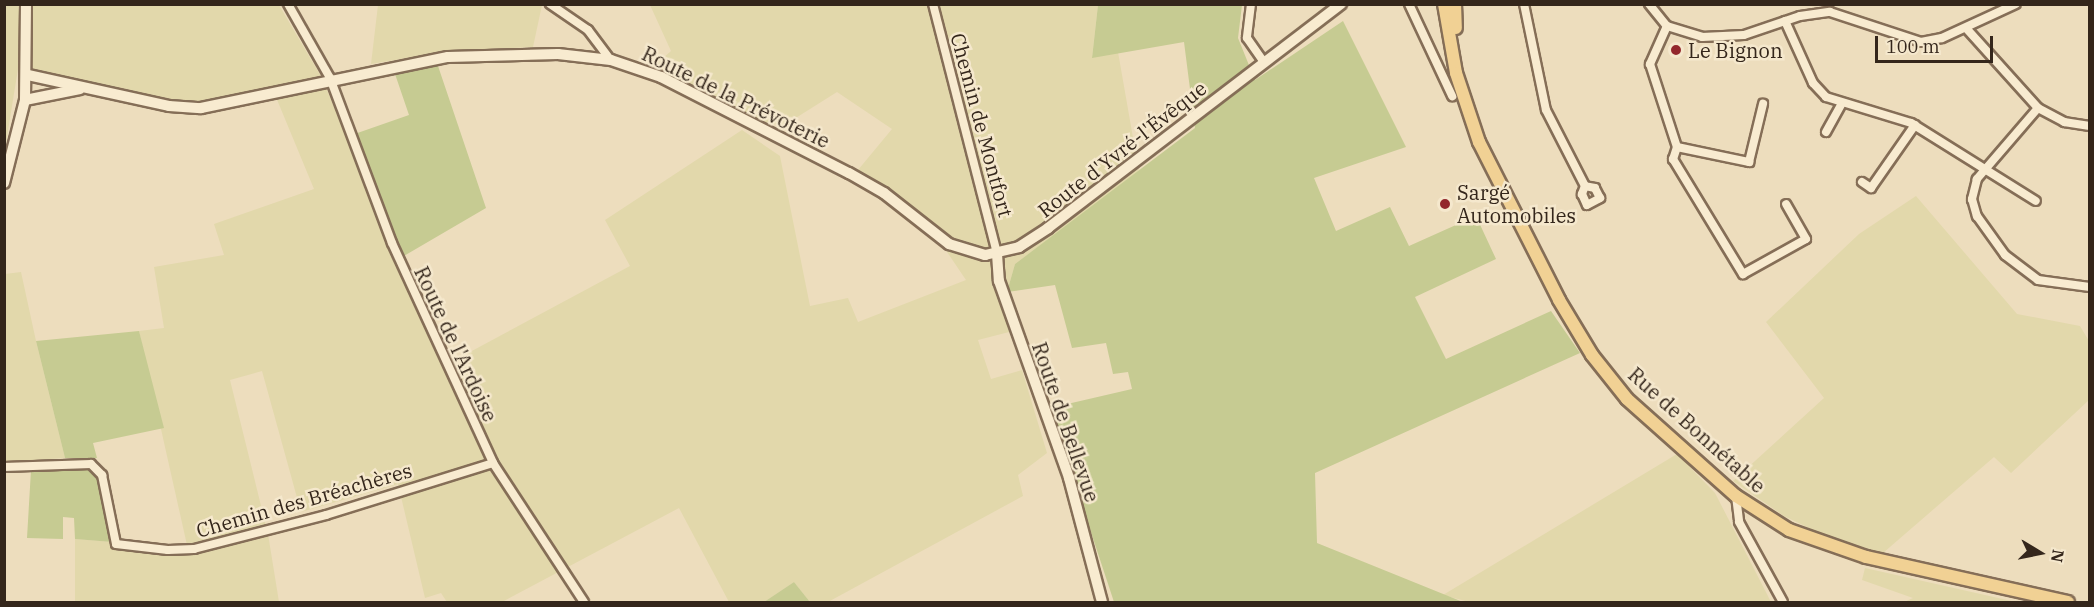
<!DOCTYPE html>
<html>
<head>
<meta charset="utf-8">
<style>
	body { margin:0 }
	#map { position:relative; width:2094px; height:607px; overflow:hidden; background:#edddbd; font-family:"IBM Plex Serif",serif }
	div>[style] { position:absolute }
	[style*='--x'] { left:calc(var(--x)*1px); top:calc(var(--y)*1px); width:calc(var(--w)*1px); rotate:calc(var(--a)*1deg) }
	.farmland>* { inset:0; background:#e2d8ab }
	.green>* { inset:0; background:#c6cb92 }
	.roads { filter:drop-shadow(2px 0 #856e57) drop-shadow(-2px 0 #856e57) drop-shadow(0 2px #856e57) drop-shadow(0 -2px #856e57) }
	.street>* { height:8px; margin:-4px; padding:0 4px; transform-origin:4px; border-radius:4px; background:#f8ebd0 }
	.secondary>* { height:10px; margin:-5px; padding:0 5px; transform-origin:5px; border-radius:5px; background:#f8ebd0 }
	.primary>* { height:12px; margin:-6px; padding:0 6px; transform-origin:6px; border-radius:6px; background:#f1d194 }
	.dots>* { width:16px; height:16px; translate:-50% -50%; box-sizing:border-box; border:3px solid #f5e8cd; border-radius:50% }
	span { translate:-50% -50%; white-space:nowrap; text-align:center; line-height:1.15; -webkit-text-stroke:5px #f5e8cd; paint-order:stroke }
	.poi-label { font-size:20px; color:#34261b }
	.left { translate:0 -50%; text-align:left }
	.street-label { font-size:20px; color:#34261b }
	.frame { position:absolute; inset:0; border:6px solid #34261b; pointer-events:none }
	.north { position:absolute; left:2010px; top:523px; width:60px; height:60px; -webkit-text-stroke:4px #f5e8cd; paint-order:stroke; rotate:100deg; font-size:16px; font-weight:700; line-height:24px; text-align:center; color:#34261b }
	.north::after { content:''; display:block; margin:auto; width:21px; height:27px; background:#34261b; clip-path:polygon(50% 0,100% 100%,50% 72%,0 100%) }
	.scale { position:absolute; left:1875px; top:36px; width:118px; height:27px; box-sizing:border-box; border:3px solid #34261b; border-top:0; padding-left:8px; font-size:18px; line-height:21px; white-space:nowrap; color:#34261b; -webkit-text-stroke:4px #f5e8cd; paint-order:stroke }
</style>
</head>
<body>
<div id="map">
	<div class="farmland">
		<i style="clip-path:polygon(5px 5px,279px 5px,322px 78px,442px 367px,630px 266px,605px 220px,742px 130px,780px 156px,810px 306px,848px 298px,858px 322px,966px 280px,945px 249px,944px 233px,858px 170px,892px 129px,837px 92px,783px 126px,758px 120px,654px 66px,671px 51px,650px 5px,1098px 5px,1092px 57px,1118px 52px,1139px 172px,1015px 264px,1007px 292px,1013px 331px,978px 340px,991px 379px,1022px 370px,1047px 453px,1018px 475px,1023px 496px,828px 602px,810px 602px,794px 582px,764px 602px,729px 602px,679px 508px,502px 602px,447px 602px,441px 593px,425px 598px,398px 484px,301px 512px,262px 371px,230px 380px,268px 534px,279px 602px,75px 602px,75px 539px,112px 542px,120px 550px,189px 554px,139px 331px,164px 328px,154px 267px,224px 255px,214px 224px,314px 189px,273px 90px,224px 100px,175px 102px,18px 69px,5px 149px)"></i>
		<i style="clip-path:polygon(378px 5px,378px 4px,542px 5px,533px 47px,449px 51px,371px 64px)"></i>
		<i style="clip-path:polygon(1916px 196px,2017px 314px,2080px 326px,2089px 341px,2089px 400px,2011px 473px,1994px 457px,1883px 553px,1830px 538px,1784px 516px,1733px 481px,1824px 398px,1766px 322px,1859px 234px)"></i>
		<i style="clip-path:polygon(21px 272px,36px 341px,65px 458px,5px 462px,5px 274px)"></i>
		<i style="clip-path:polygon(1677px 454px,1715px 493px,1771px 602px,1469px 602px,1443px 595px)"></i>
		<i style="clip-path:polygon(1865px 568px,2016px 602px,1904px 602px,1913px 598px,1862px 580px)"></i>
	</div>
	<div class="green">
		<i style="clip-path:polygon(1098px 5px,1242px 5px,1238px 38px,1255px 80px,1343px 21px,1406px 147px,1314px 178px,1336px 231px,1390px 207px,1409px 246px,1476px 216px,1496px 259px,1415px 297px,1446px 359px,1551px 311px,1580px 353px,1315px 473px,1317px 543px,1463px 602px,1114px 602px,1050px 408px,1132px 389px,1128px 372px,1113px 374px,1106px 343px,1072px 348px,1055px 285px,1007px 292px,1015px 264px,1195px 128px,1184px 42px,1092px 58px)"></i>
		<i style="clip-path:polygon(437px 63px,486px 208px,397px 260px,346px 137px,409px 115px,395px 74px)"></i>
		<i style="clip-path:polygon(139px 331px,164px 428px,93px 443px,97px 458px,65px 458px,36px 341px)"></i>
		<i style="clip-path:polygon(91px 467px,98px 473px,112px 542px,75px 539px,74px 518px,63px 517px,63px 539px,27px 538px,31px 470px)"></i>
		<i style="clip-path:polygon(794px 582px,810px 602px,764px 602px)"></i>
	</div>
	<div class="roads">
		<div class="street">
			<i style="--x:288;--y:4;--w:85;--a:60.4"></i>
			<i style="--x:330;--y:78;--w:176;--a:69.4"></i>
			<i style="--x:392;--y:243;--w:242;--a:65.3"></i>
			<i style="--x:493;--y:463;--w:166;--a:56.8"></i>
			<i style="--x:550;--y:4;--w:46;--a:34.4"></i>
			<i style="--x:588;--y:30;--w:38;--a:53"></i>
			<i style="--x:933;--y:4;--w:258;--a:75.6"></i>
			<i style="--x:1251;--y:4;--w:34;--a:97"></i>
			<i style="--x:1247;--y:38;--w:29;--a:55"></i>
			<i style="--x:1409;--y:4;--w:102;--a:64.9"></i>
			<i style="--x:1524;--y:4;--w:108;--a:78.3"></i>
			<i style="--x:1546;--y:110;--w:85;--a:62.8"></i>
			<i style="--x:1585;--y:186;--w:9;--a:111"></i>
			<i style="--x:1582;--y:194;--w:12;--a:66"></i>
			<i style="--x:1587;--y:205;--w:15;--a:-28"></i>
			<i style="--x:1600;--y:198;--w:11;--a:-117"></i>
			<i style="--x:1595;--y:188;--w:10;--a:-169"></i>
			<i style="--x:1649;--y:4;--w:28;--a:51"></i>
			<i style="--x:1667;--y:26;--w:37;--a:17"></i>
			<i style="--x:1702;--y:37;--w:42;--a:-2.7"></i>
			<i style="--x:1744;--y:35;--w:59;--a:-18.7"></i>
			<i style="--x:1800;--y:16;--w:30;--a:-8"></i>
			<i style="--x:1830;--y:12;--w:96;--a:18.2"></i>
			<i style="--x:1921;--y:42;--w:21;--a:-11"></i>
			<i style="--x:1942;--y:38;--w:81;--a:-24.7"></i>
			<i style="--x:1785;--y:21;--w:68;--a:65.7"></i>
			<i style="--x:1813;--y:83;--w:19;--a:47"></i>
			<i style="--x:1826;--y:97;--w:89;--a:17"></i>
			<i style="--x:1911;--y:123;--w:147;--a:32"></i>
			<i style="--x:1667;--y:26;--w:42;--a:114.1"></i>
			<i style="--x:1650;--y:64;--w:87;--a:72"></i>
			<i style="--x:1677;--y:147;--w:13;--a:108"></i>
			<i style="--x:1673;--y:159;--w:135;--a:58.7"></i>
			<i style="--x:1743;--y:274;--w:72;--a:-29.1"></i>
			<i style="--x:1806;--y:239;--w:40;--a:-119.7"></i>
			<i style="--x:1966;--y:28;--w:108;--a:48"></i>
			<i style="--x:2038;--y:108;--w:30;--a:28"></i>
			<i style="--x:2064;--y:122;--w:26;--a:9"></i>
			<i style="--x:2038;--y:108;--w:94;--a:130.7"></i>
			<i style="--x:1977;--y:179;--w:21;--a:104"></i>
			<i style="--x:1972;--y:199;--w:18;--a:74"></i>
			<i style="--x:1977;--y:216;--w:48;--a:54.3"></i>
			<i style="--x:2005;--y:255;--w:41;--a:37.1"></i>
			<i style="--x:2038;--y:280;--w:52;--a:7.7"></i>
			<i style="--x:1826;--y:132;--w:31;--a:-61"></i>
			<i style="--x:1677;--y:147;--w:74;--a:11.8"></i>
			<i style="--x:1749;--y:162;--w:60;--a:-76.4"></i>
			<i style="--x:1862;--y:182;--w:11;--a:34"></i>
			<i style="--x:1871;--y:188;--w:77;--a:-55.1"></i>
			<i style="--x:4;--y:467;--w:87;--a:-2"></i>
			<i style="--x:91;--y:464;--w:16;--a:45"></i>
			<i style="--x:102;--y:475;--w:70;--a:78.5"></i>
			<i style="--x:116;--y:544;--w:52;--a:6.6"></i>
			<i style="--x:168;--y:550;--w:26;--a:-2"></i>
			<i style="--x:194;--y:549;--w:136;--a:-14.4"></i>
			<i style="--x:326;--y:515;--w:175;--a:-17.3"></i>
			<i style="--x:1736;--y:496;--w:26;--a:83"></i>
			<i style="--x:1739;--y:522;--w:91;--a:61.2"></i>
		</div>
		<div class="secondary">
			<i style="--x:28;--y:75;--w:144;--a:12.4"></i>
			<i style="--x:169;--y:106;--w:32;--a:4"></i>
			<i style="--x:201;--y:108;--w:252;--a:-11.7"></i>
			<i style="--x:448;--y:57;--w:110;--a:-1.6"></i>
			<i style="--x:558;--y:54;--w:53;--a:6.5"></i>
			<i style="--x:611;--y:60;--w:53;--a:18.8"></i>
			<i style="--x:661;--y:77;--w:211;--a:27.1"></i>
			<i style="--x:849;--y:173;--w:40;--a:29.7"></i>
			<i style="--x:884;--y:193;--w:83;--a:38.1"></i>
			<i style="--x:949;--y:244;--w:38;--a:17"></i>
			<i style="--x:985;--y:255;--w:35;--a:-13"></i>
			<i style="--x:1019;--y:247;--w:35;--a:-33"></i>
			<i style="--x:1048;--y:228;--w:369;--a:-37.4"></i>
			<i style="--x:25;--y:100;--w:56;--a:-11.3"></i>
			<i style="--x:4;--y:183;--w:86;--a:-75.8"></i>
			<i style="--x:25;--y:100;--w:96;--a:-89.4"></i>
			<i style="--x:997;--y:254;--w:27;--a:86"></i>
			<i style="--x:999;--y:281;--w:209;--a:70.4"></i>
			<i style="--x:1069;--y:478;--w:128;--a:75.1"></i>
		</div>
		<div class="primary">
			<i style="--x:1444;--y:4;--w:70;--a:80.1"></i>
			<i style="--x:1456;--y:73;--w:73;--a:71.6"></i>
			<i style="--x:1479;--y:142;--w:177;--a:63.1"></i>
			<i style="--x:1559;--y:300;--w:64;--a:59"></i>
			<i style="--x:1592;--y:355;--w:56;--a:51.5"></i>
			<i style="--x:1627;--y:399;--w:146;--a:41.7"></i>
			<i style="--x:1736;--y:496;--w:63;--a:32.7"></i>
			<i style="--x:1789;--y:530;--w:82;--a:19.3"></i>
			<i style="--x:1866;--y:557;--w:207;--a:12.6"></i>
			<i style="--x:1455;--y:4;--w:24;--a:88"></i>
		</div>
	</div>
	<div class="dots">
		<i style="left:1676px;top:50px;background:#93272c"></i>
		<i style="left:1445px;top:204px;background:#93272c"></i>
	</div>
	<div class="poi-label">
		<span class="left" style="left:1688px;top:50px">Le Bignon</span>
		<span class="left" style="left:1457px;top:204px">Sargé<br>Automobiles</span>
	</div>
	<div class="street-label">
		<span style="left:736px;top:97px;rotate:26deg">Route de la Prévoterie</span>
		<span style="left:982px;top:125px;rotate:75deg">Chemin de Montfort</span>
		<span style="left:1122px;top:149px;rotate:-38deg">Route d'Yvré-l'Évêque</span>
		<span style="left:456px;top:344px;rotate:65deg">Route de l'Ardoise</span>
		<span style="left:1066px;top:422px;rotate:71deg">Route de Bellevue</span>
		<span style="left:1697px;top:430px;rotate:42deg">Rue de Bonnétable</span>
		<span style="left:304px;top:500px;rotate:-16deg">Chemin des Bréachères</span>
	</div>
	<div class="frame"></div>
	<div class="north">N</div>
	<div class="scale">100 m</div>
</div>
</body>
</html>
